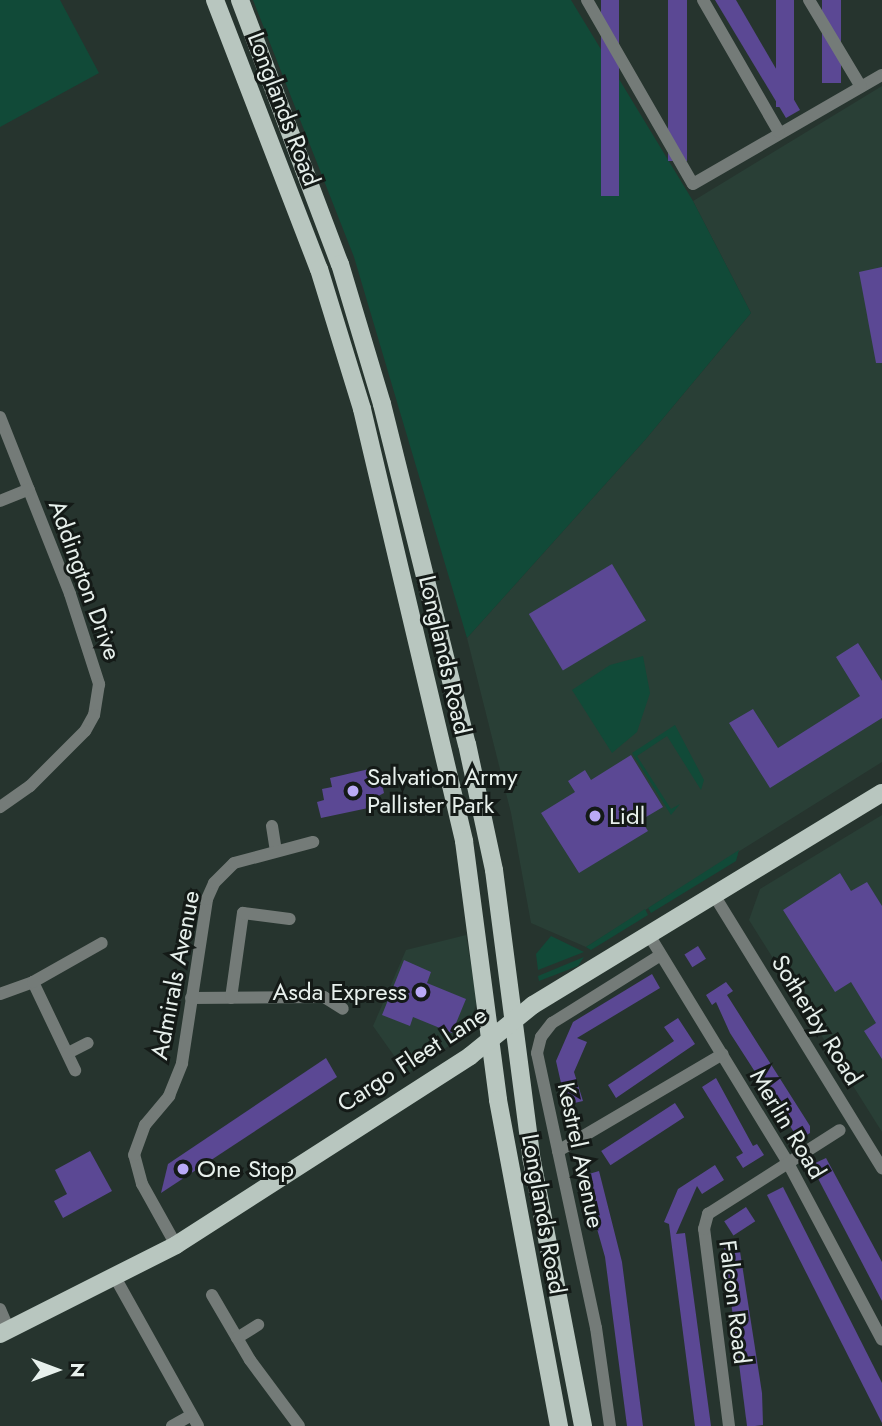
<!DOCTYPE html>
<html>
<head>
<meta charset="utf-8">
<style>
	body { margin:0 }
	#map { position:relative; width:882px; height:1426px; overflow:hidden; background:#26342e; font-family:Jost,sans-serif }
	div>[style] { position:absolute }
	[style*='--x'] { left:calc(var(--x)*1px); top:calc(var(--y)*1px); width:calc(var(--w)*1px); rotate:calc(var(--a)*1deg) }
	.built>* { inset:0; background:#293f36 }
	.green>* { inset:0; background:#114a38 }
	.building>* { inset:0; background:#5b4894; transform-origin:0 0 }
	.minor>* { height:12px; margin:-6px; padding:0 6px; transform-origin:6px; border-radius:6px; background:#747b78 }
	.primary>* { height:18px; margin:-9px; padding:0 9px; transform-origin:9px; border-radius:9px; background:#b8c6bf }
	.dots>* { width:19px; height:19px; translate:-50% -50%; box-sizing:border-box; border:4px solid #141a17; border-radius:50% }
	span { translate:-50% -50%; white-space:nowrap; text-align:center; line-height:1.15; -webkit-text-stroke:6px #141a17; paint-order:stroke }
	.street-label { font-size:24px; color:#e7f0ec }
	.poi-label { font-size:24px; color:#e7f0ec }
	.left { translate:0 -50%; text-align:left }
	.right { translate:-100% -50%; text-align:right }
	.north { position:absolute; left:21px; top:1335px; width:70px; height:70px; -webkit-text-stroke:5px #141a17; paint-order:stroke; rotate:90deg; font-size:19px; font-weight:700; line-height:28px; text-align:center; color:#e7f0ec }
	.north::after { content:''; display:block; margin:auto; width:24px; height:32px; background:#e7f0ec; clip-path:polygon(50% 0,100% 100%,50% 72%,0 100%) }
</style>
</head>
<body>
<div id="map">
	<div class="built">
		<i style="clip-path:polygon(882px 86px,882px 762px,586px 947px,531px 923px,511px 813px,467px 638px,645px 440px,751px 313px,693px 201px)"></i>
		<i style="clip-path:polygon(882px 815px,882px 1132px,749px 920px,760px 889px)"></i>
		<i style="clip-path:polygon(466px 935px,477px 1002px,465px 1035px,407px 1074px,373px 1026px,406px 950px)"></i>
	</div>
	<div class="green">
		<i style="clip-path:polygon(0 0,60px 0,99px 73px,0 127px)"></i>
		<i style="clip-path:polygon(253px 0,571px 0,693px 201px,751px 313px,645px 440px,467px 638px,354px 257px)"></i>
		<i style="clip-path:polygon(643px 656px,650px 693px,637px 732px,612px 753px,572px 690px,610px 665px)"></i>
		<i style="clip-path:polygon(675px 725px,704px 780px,701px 790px,667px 736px,637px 756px,671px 809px,680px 804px,671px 815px,632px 753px)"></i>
		<i style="clip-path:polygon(739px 850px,736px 861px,651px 913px,648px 908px)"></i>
		<i style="clip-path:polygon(645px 909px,648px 915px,591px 950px,586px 947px)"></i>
		<i style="clip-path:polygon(551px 936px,584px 952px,538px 970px,536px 954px)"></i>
		<i style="clip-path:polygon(584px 957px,578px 966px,539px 981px,538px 976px)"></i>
	</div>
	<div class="building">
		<i style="left:601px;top:0;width:18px;height:196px"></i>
		<i style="left:668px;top:0;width:19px;height:161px"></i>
		<i style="clip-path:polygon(715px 0,736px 0,800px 110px,786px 118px)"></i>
		<i style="left:776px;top:0;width:18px;height:107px"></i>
		<i style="left:822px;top:0;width:19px;height:83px"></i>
		<i style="clip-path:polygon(882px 267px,882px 363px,876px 363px,859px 272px)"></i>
		<i style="left:612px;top:564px;width:66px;height:97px;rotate:59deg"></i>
		<i style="clip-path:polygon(858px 643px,882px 681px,882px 718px,770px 788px,729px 723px,753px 709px,778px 748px,860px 696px,836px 657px)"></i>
		<i style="clip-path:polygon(631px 755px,663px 807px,641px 820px,648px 831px,579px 873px,541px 813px,575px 792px,568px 781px,585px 770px,591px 780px)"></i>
		<i style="clip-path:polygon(378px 767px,384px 793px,371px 800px,373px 807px,321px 818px,317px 802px,324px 800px,322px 789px,332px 787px,330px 778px)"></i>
		<i style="clip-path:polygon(840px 873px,851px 891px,867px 882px,882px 906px,882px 1059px,864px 1031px,876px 1023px,851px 982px,835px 992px,783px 910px)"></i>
		<i style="left:698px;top:946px;width:15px;height:16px;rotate:58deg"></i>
		<i style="clip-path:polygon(404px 960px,431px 972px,427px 983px,466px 999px,452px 1033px,413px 1017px,410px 1026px,382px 1015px)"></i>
		<i style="clip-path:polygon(652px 974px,660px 988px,577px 1038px,587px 1042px,574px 1072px,583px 1101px,566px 1105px,556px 1061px,573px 1022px)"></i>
		<i style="clip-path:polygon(726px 982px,733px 991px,727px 995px,810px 1126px,810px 1133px,799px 1140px,730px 1033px,716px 1002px,712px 1005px,706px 995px)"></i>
		<i style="clip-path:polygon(678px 1018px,695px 1044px,616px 1098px,608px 1085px,674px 1041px,664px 1027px)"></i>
		<i style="clip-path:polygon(326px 1058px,337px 1077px,161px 1193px,168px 1164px)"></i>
		<i style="clip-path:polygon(716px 1078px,753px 1146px,757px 1144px,764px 1155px,743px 1168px,736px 1157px,743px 1153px,702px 1087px)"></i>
		<i style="left:675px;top:1103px;width:17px;height:88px;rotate:57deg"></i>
		<i style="clip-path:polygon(90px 1151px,112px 1191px,63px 1218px,54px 1201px,67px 1194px,55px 1170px)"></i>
		<i style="clip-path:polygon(826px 1158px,882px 1262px,882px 1301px,811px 1165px)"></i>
		<i style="clip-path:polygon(715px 1165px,724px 1180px,702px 1194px,697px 1186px,676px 1234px,685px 1233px,711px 1426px,695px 1426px,669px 1224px,664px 1222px,678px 1189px)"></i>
		<i style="clip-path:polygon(599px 1171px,622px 1262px,643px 1426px,627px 1426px,605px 1257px,582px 1176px)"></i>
		<i style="clip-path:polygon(783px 1187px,882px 1383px,882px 1423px,767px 1195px)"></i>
		<i style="left:746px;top:1207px;width:17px;height:26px;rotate:57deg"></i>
		<i style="clip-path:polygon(739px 1245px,762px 1393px,763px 1425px,755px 1426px,747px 1426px,724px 1247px)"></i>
	</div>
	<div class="minor">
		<i style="--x:587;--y:0;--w:212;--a:60.1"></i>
		<i style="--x:693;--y:184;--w:218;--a:-30"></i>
		<i style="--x:703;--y:0;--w:152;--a:60.1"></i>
		<i style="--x:809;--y:0;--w:101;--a:59.1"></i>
		<i style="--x:0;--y:417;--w:190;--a:68.4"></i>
		<i style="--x:70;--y:594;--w:95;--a:72.1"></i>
		<i style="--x:99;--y:684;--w:31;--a:99"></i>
		<i style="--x:94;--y:715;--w:18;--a:119"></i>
		<i style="--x:85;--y:731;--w:78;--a:135"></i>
		<i style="--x:30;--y:786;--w:37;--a:145"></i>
		<i style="--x:0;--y:501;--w:31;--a:-22"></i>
		<i style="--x:272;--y:826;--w:24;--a:81"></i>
		<i style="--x:714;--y:895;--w:321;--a:58.4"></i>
		<i style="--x:649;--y:935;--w:267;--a:58.6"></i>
		<i style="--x:788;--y:1163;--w:200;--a:62"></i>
		<i style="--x:33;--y:982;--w:98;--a:64.5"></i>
		<i style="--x:0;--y:994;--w:35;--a:-20"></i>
		<i style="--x:33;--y:982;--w:79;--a:-29.5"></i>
		<i style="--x:191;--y:998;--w:133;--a:-0.4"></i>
		<i style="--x:324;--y:997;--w:22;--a:32"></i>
		<i style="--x:231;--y:998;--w:86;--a:-82"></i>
		<i style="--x:243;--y:913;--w:47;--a:7.3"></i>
		<i style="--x:68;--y:1053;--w:22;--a:-27"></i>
		<i style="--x:558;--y:1151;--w:191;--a:-30.5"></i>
		<i style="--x:176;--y:1245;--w:70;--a:-119.1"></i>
		<i style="--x:142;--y:1184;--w:30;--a:-105"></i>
		<i style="--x:134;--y:1155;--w:32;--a:-70"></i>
		<i style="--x:145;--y:1125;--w:38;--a:-50"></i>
		<i style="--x:169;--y:1096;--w:35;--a:-68"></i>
		<i style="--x:182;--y:1063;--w:166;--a:-81.3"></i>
		<i style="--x:207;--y:899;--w:17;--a:-66"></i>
		<i style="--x:214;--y:883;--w:28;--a:-45"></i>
		<i style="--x:234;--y:863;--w:82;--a:-14.9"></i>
		<i style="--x:116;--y:1279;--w:168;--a:60.8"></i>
		<i style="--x:212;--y:1295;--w:75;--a:59.7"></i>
		<i style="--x:250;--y:1360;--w:82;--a:53.4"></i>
		<i style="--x:0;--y:1309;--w:23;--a:67"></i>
		<i style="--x:237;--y:1338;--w:25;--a:-32"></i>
		<i style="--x:172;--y:1426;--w:21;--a:-29"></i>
		<i style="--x:610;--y:1426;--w:99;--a:-98.1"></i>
		<i style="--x:596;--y:1328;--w:281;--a:-102.1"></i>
		<i style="--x:537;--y:1053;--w:16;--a:-76"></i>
		<i style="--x:541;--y:1037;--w:18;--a:-52"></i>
		<i style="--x:552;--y:1023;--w:128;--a:-32"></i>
		<i style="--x:729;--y:1426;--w:199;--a:-97.2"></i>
		<i style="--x:704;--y:1229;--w:16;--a:-75"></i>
		<i style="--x:708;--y:1214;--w:156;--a:-32.5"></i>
	</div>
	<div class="primary">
		<i style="--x:215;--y:0;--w:288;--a:68.9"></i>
		<i style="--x:319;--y:269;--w:146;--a:72.9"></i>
		<i style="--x:362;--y:409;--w:444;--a:76.7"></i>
		<i style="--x:464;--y:841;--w:261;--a:82.5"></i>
		<i style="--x:498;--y:1100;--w:332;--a:79.4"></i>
		<i style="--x:240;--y:0;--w:282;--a:69.3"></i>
		<i style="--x:340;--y:264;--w:146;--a:73.3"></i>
		<i style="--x:382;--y:404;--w:350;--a:76"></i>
		<i style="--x:467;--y:744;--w:129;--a:77.9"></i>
		<i style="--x:494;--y:870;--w:293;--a:82.6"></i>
		<i style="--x:532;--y:1161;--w:270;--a:79.1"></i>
		<i style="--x:0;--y:1334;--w:197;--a:-26.8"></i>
		<i style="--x:176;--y:1245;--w:350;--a:-32.7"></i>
		<i style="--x:470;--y:1056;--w:81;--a:-39"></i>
		<i style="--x:533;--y:1005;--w:408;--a:-31.3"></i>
	</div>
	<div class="dots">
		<i style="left:353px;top:791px;background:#baaaf7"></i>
		<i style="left:595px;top:816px;background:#baaaf7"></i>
		<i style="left:421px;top:992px;background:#baaaf7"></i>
		<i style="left:183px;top:1169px;background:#baaaf7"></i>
	</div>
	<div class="street-label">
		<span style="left:284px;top:109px;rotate:69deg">Longlands Road</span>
		<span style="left:85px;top:580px;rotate:70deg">Addington Drive</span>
		<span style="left:445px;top:655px;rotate:77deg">Longlands Road</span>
		<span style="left:175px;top:975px;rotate:-79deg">Admirals Avenue</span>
		<span style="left:817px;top:1020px;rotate:58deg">Sotherby Road</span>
		<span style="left:412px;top:1059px;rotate:-33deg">Cargo Fleet Lane</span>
		<span style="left:788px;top:1124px;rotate:59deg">Merlin Road</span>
		<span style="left:581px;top:1155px;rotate:78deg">Kestrel Avenue</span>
		<span style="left:544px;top:1214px;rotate:80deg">Longlands Road</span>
		<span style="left:735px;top:1302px;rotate:83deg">Falcon Road</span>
	</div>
	<div class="poi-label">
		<span class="left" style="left:367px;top:791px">Salvation Army<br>Pallister Park</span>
		<span class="left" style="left:609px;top:816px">Lidl</span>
		<span class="right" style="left:407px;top:992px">Asda Express</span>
		<span class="left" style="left:197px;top:1169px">One Stop</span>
	</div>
	<div class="north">N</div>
</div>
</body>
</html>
